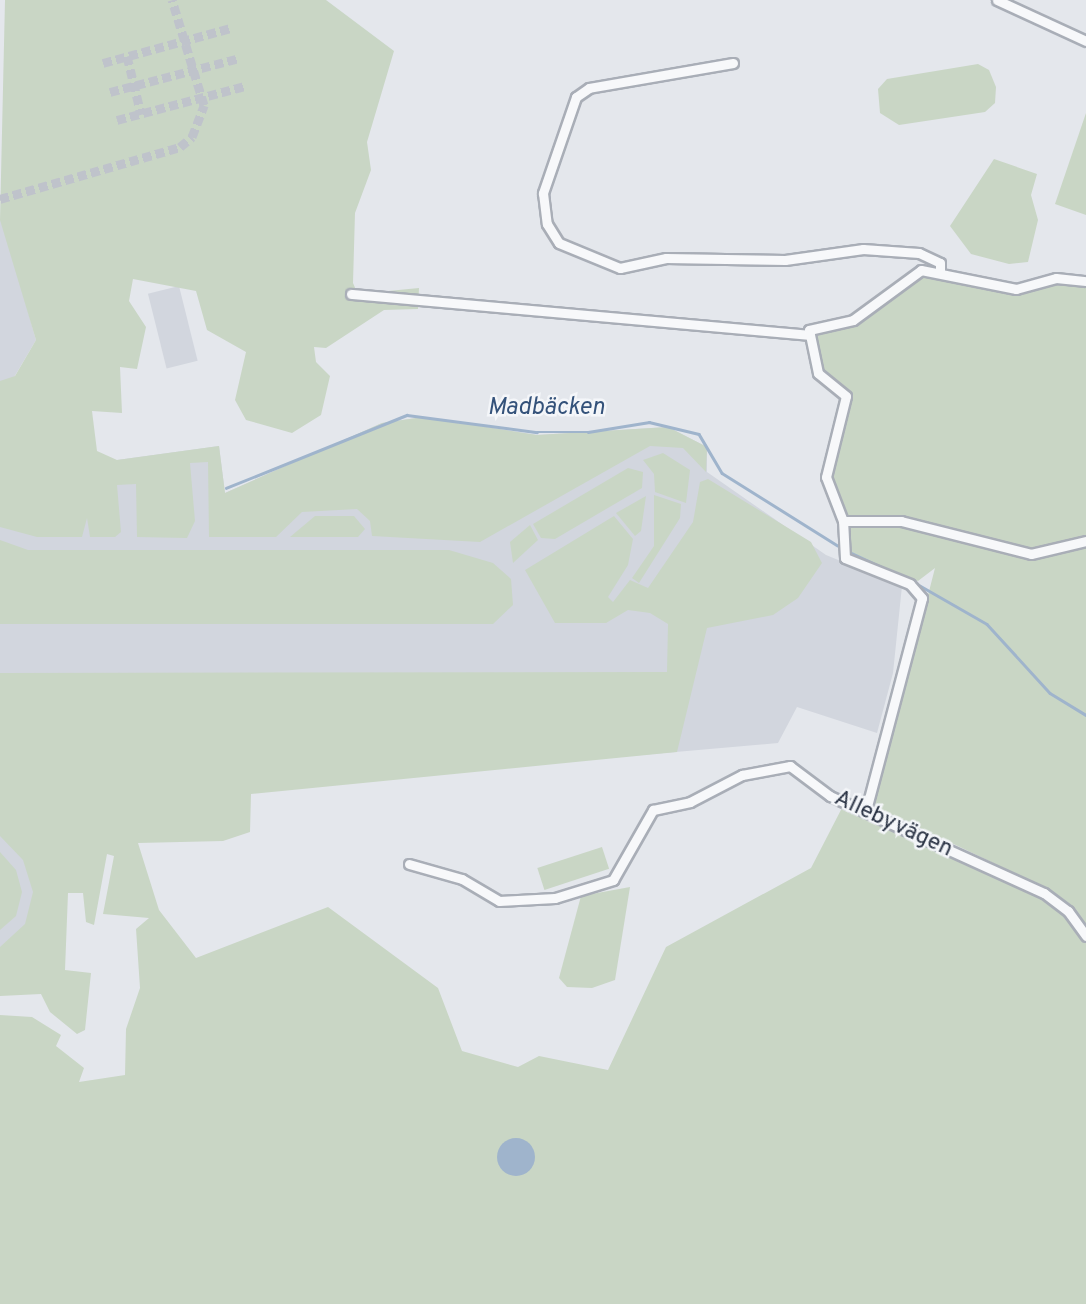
<!DOCTYPE html>
<html>
<head>
<meta charset="utf-8">
<style>
	body { margin:0 }
	#map { position:relative; width:1086px; height:1304px; overflow:hidden; background:#e4e7ec; font-family:Overpass,sans-serif }
	div>[style] { position:absolute }
	[style*='--x'] { left:calc(var(--x)*1px); top:calc(var(--y)*1px); width:calc(var(--w)*1px); rotate:calc(var(--a)*1deg) }
	.built>* { inset:0; background:#d2d6de; transform-origin:0 0 }
	.green>* { inset:0; background:#c9d6c5; transform-origin:0 0 }
	.water>* { inset:0; background:#9fb4cc }
	.round { border-radius:50% }
	.stream>* { height:2.5px; margin:-1.25px; padding:0 1.25px; transform-origin:1.25px; border-radius:1.25px; background:#9fb4cc }
	.street-tunnel>* { height:9px; margin-top:-4.5px; transform-origin:0; background:repeating-linear-gradient(90deg,#bfc3cb 0 9px,transparent 0 13.5px) }
	.roads { filter:drop-shadow(2px 0 #a9aeb7) drop-shadow(-2px 0 #a9aeb7) drop-shadow(0 2px #a9aeb7) drop-shadow(0 -2px #a9aeb7) }
	.street>* { height:9px; margin:-4.5px; padding:0 4.5px; transform-origin:4.5px; border-radius:4.5px; background:#f7f8fa }
	span { translate:-50% -50%; white-space:nowrap; text-align:center; line-height:1.15; -webkit-text-stroke:5px #f4f6f9; paint-order:stroke }
	.street-label { font-size:23px; color:#2b3445 }
	.water-label { font-size:24px; color:#34527a; font-style:italic }
</style>
</head>
<body>
<div id="map">
	<div class="built">
		<i style="clip-path:polygon(2px 219px,36px 340px,0 401px,0 220px)"></i>
		<i style="left:179px;top:286px;width:77px;height:32px;rotate:76deg"></i>
		<i style="clip-path:polygon(423px 417px,537px 435px,668px 427px,707px 447px,707px 472px,826px 555px,902px 586px,893px 673px,877px 733px,797px 707px,778px 743px,310px 784px,60px 817px,44px 945px,0 960px,0 519px,117px 460px,219px 446px,225px 493px,382px 423px)"></i>
	</div>
	<div class="green">
		<i style="clip-path:polygon(5px 0,326px 0,394px 51px,367px 142px,371px 170px,355px 213px,353px 283px,356px 290px,378px 292px,419px 288px,418px 309px,384px 310px,326px 348px,314px 347px,316px 362px,330px 376px,321px 415px,292px 433px,246px 420px,235px 400px,246px 352px,207px 330px,196px 291px,133px 279px,129px 301px,146px 327px,137px 369px,120px 367px,122px 413px,92px 411px,97px 451px,117px 460px,219px 446px,225px 493px,382px 423px,423px 417px,537px 435px,668px 427px,707px 447px,706px 472px,683px 448px,650px 446px,480px 542px,372px 536px,370px 521px,357px 509px,302px 512px,276px 537px,209px 537px,208px 462px,190px 463px,195px 521px,187px 538px,137px 537px,136px 484px,117px 485px,121px 532px,115px 537px,90px 537px,87px 518px,82px 537px,37px 537px,0 527px,0 381px,15px 376px,36px 340px,0 220px)"></i>
		<i style="clip-path:polygon(978px 64px,989px 70px,996px 87px,995px 103px,985px 112px,899px 125px,880px 113px,878px 89px,887px 79px)"></i>
		<i style="clip-path:polygon(1086px 113px,1086px 215px,1055px 204px)"></i>
		<i style="clip-path:polygon(994px 159px,1037px 174px,1031px 195px,1038px 220px,1028px 262px,1009px 264px,971px 254px,950px 226px)"></i>
		<i style="clip-path:polygon(935px 274px,1009px 293px,1065px 279px,1086px 286px,1086px 929px,1048px 889px,874px 806px,935px 568px,918px 581px,844px 551px,848px 519px,829px 487px,850px 394px,820px 370px,812px 337px,855px 326px,919px 276px)"></i>
		<i style="clip-path:polygon(663px 453px,690px 470px,686px 503px,655px 492px,654px 474px,643px 460px)"></i>
		<i style="clip-path:polygon(628px 468px,643px 472px,642px 488px,555px 539px,541px 538px,533px 524px)"></i>
		<i style="clip-path:polygon(708px 479px,811px 542px,822px 563px,798px 598px,773px 615px,707px 628px,677px 752px,251px 794px,250px 832px,223px 841px,138px 843px,159px 910px,196px 958px,328px 907px,438px 988px,462px 1051px,518px 1067px,539px 1056px,608px 1070px,666px 947px,811px 868px,844px 804px,1003px 876px,1069px 917px,1086px 942px,1086px 1304px,0 1304px,0 1015px,32px 1017px,61px 1035px,56px 1046px,84px 1068px,79px 1082px,125px 1075px,126px 1029px,140px 988px,136px 929px,149px 918px,103px 914px,114px 856px,107px 854px,94px 925px,86px 922px,83px 893px,68px 893px,65px 970px,91px 973px,85px 1030px,77px 1034px,50px 1012px,41px 994px,0 996px,0 947px,25px 924px,33px 892px,23px 860px,0 836px,0 673px,667px 672px,668px 624px,650px 613px,628px 610px,606px 623px,555px 623px,525px 570px,614px 516px,633px 539px,628px 565px,608px 597px,613px 602px,630px 580px,648px 588px,693px 522px,700px 482px)"></i>
		<i style="clip-path:polygon(654px 495px,681px 504px,680px 518px,639px 583px,632px 578px,654px 546px)"></i>
		<i style="clip-path:polygon(646px 496px,641px 531px,635px 536px,616px 513px)"></i>
		<i style="clip-path:polygon(315px 516px,354px 516px,365px 529px,358px 537px,290px 537px)"></i>
		<i style="clip-path:polygon(530px 525px,538px 540px,513px 563px,510px 542px)"></i>
		<i style="clip-path:polygon(0 540px,28px 550px,449px 550px,493px 563px,511px 579px,513px 605px,493px 624px,0 624px)"></i>
		<i style="left:602px;top:847px;width:23px;height:68px;rotate:72deg"></i>
		<i style="clip-path:polygon(0 852px,16px 870px,22px 892px,16px 916px,0 930px)"></i>
		<i style="clip-path:polygon(630px 887px,615px 980px,592px 988px,567px 987px,559px 978px,581px 896px)"></i>
	</div>
	<div class="water">
		<i class="round" style="left:497px;top:1138px;width:38px;height:38px"></i>
	</div>
	<div class="stream">
		<i style="--x:226;--y:488;--w:195;--a:-22"></i>
		<i style="--x:407;--y:415;--w:131;--a:7.5"></i>
		<i style="--x:537;--y:432;--w:51;--a:0"></i>
		<i style="--x:588;--y:432;--w:62;--a:-9.3"></i>
		<i style="--x:649;--y:422;--w:51;--a:13.5"></i>
		<i style="--x:699;--y:434;--w:45;--a:59.5"></i>
		<i style="--x:722;--y:473;--w:136;--a:32.1"></i>
		<i style="--x:849;--y:552;--w:60;--a:24.8"></i>
		<i style="--x:912;--y:581;--w:86;--a:29.8"></i>
		<i style="--x:987;--y:624;--w:93;--a:47.6"></i>
		<i style="--x:1050;--y:693;--w:42;--a:31.4"></i>
	</div>
	<div class="street-tunnel">
		<i style="--x:127;--y:56;--w:60;--a:76.4"></i>
		<i style="--x:103;--y:63;--w:133;--a:-15.3"></i>
		<i style="--x:110;--y:92;--w:134;--a:-14.7"></i>
		<i style="--x:117;--y:120;--w:132;--a:-14.9"></i>
		<i style="--x:0;--y:199;--w:187;--a:-16.1"></i>
		<i style="--x:180;--y:147;--w:16;--a:-40"></i>
		<i style="--x:192;--y:137;--w:34;--a:-69"></i>
		<i style="--x:204;--y:105;--w:110;--a:-106.9"></i>
	</div>
	<div class="roads">
		<div class="street">
			<i style="--x:997;--y:0;--w:98;--a:24.7"></i>
			<i style="--x:733;--y:63;--w:146;--a:170.2"></i>
			<i style="--x:589;--y:88;--w:16;--a:145"></i>
			<i style="--x:576;--y:97;--w:102;--a:109"></i>
			<i style="--x:543;--y:193;--w:31;--a:83"></i>
			<i style="--x:547;--y:224;--w:22;--a:58"></i>
			<i style="--x:559;--y:243;--w:66;--a:22.3"></i>
			<i style="--x:620;--y:268;--w:47;--a:-12.3"></i>
			<i style="--x:666;--y:258;--w:119;--a:1"></i>
			<i style="--x:785;--y:260;--w:79;--a:-8"></i>
			<i style="--x:863;--y:249;--w:56;--a:4.1"></i>
			<i style="--x:919;--y:253;--w:23;--a:25"></i>
			<i style="--x:940;--y:263;--w:8;--a:90"></i>
			<i style="--x:351;--y:294;--w:457;--a:5.1"></i>
			<i style="--x:843;--y:521;--w:47;--a:-111.1"></i>
			<i style="--x:826;--y:477;--w:83;--a:-76.1"></i>
			<i style="--x:846;--y:396;--w:36;--a:-141"></i>
			<i style="--x:818;--y:373;--w:44;--a:-101.8"></i>
			<i style="--x:809;--y:330;--w:45;--a:-12.8"></i>
			<i style="--x:853;--y:320;--w:84;--a:-36.3"></i>
			<i style="--x:921;--y:270;--w:97;--a:11.3"></i>
			<i style="--x:1016;--y:289;--w:41;--a:-15.4"></i>
			<i style="--x:1056;--y:278;--w:30;--a:6"></i>
			<i style="--x:866;--y:810;--w:219;--a:-75.2"></i>
			<i style="--x:922;--y:598;--w:18;--a:-131"></i>
			<i style="--x:910;--y:584;--w:70;--a:-158.2"></i>
			<i style="--x:845;--y:558;--w:37;--a:-93"></i>
			<i style="--x:843;--y:521;--w:58;--a:0"></i>
			<i style="--x:901;--y:521;--w:134;--a:14.2"></i>
			<i style="--x:1031;--y:554;--w:57;--a:-13.3"></i>
			<i style="--x:409;--y:864;--w:55;--a:15.8"></i>
			<i style="--x:462;--y:879;--w:43;--a:30.7"></i>
			<i style="--x:499;--y:901;--w:56;--a:-3.1"></i>
			<i style="--x:555;--y:898;--w:61;--a:-17.2"></i>
			<i style="--x:613;--y:880;--w:81;--a:-60.3"></i>
			<i style="--x:653;--y:810;--w:38;--a:-12"></i>
			<i style="--x:690;--y:802;--w:59;--a:-27.4"></i>
			<i style="--x:742;--y:775;--w:49;--a:-10.6"></i>
			<i style="--x:790;--y:766;--w:50;--a:36.9"></i>
			<i style="--x:830;--y:796;--w:235;--a:24.4"></i>
			<i style="--x:1044;--y:893;--w:30;--a:37"></i>
			<i style="--x:1068;--y:911;--w:31;--a:54"></i>
		</div>
	</div>
	<div class="street-label">
		<span style="left:893px;top:825px;rotate:25deg">Allebyvägen</span>
	</div>
	<div class="water-label">
		<span style="left:546px;top:409px">Madbäcken</span>
	</div>
</div>
</body>
</html>
